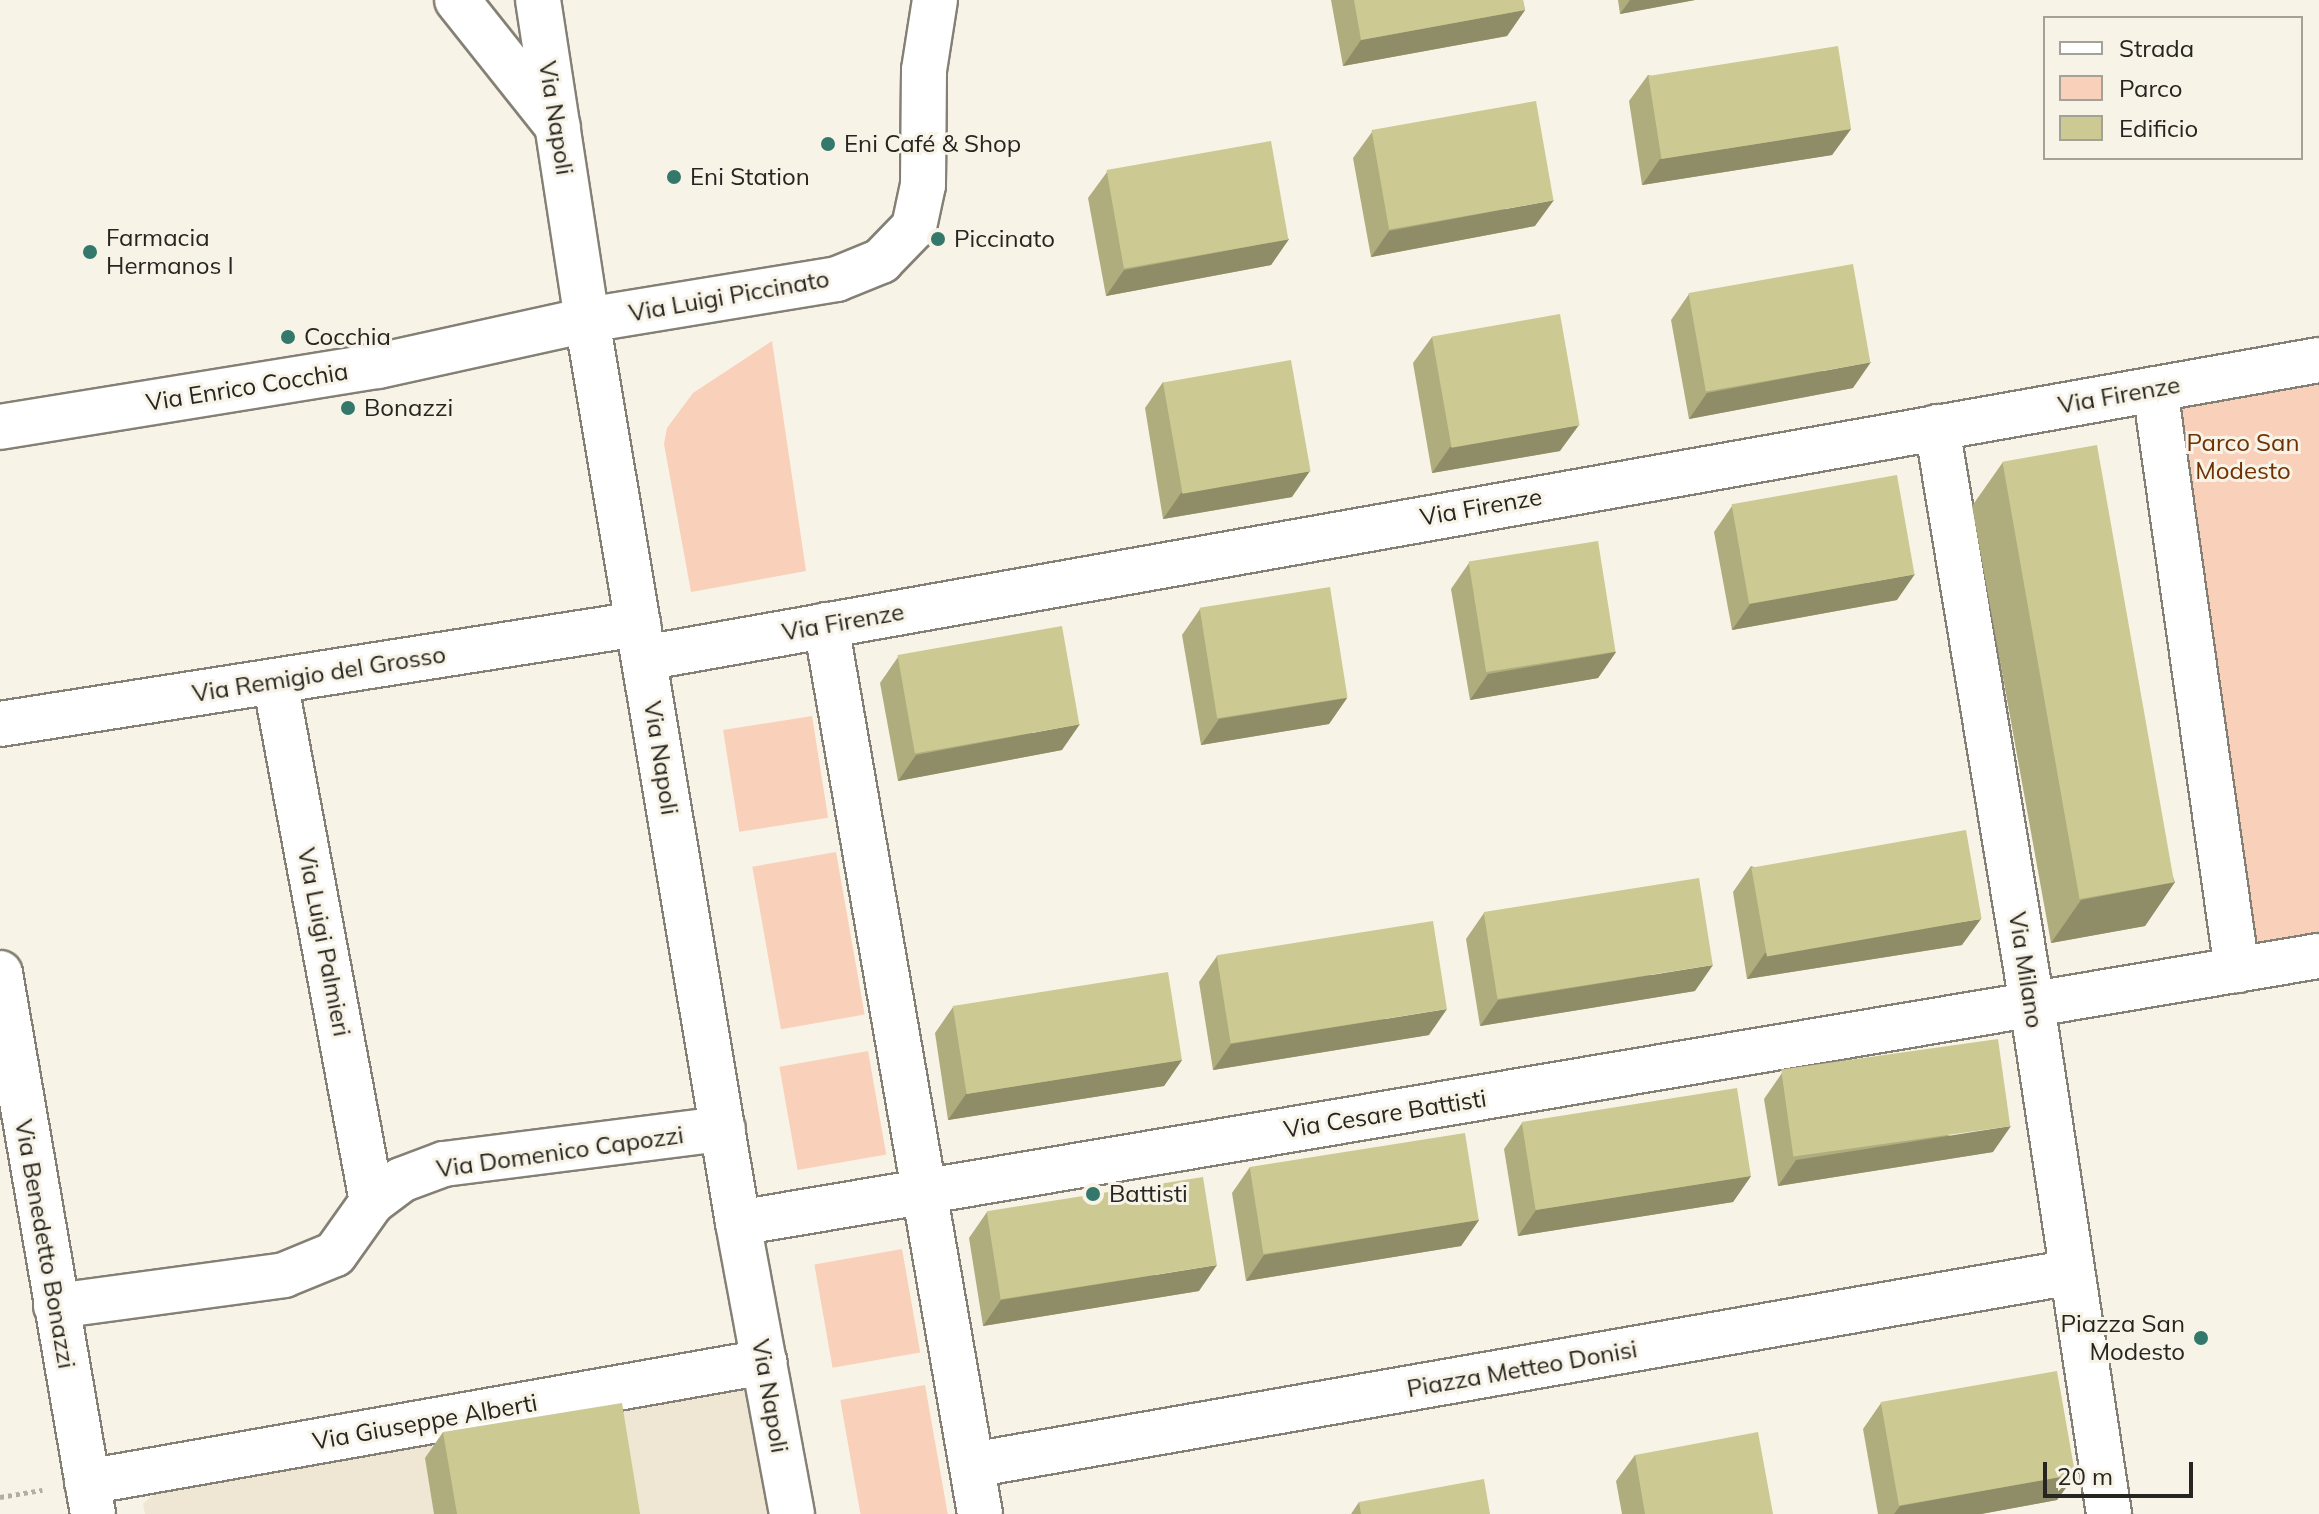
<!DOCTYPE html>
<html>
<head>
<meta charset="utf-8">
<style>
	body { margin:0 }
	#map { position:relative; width:2319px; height:1514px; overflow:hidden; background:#f8f3e7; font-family:Mulish,sans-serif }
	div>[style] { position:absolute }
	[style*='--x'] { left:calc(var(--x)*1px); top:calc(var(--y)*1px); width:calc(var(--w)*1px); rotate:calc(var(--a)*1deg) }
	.built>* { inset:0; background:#efe6d3 }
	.green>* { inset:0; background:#f9d0ba; transform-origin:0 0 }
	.path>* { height:5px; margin-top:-2.5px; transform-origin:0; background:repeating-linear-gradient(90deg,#b2aea5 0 4px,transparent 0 8px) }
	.roads { filter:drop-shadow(2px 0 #858075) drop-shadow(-2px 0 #858075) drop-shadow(0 2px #858075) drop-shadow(0 -2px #858075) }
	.minor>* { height:44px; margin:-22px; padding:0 22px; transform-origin:22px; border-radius:22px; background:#fff }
	.major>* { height:44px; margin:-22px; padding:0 22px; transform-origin:22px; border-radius:22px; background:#fff }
	.wall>* { inset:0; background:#afad7e }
	.shaded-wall>* { inset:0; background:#8f8d67 }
	.building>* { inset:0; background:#ccc993; transform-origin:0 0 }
	.dots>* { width:22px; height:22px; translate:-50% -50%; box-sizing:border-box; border:4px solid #f8f3e7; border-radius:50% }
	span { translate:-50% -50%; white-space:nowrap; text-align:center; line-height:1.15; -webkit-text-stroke:6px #f8f3e7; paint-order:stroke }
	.street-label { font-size:24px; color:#272521 }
	.poi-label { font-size:24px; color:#272521 }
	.left { translate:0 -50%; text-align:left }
	.right { translate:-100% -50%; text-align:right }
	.park-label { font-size:24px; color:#6f3103 }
	.legend { position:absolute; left:2043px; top:16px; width:260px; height:144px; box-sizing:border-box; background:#f8f3e7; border:2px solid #a4a198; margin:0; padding:10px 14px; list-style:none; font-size:24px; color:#272521 }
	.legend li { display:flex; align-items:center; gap:16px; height:40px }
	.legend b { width:40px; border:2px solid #a4a198 }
	.scale { position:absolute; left:2043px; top:1462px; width:150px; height:36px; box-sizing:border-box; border:4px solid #272521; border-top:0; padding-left:10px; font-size:24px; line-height:28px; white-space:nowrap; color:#272521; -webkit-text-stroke:6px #f8f3e7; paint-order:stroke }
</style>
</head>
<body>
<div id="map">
	<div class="built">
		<i style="clip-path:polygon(745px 1376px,767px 1514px,145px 1514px,143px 1504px,167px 1481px)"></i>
	</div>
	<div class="green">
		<i style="clip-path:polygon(772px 341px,806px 571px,691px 592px,664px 444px,667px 428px,693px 393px)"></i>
		<i style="clip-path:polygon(2319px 360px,2319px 956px,2237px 970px,2155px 389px)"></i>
		<i style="left:812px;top:716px;width:103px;height:90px;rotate:81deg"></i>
		<i style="left:836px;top:852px;width:165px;height:85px;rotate:80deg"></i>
		<i style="left:868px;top:1051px;width:105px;height:90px;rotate:80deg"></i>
		<i style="left:902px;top:1249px;width:105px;height:89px;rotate:80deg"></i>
		<i style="left:925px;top:1385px;width:131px;height:86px;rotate:80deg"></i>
	</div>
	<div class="path">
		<i style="--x:0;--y:1497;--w:43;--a:-9.5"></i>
	</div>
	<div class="roads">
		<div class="minor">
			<i style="--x:457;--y:0;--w:162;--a:51.5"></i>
			<i style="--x:2155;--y:389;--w:587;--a:81.97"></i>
			<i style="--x:1937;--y:427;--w:585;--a:80.65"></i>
			<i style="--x:2032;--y:1004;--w:516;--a:81.41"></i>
			<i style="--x:826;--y:625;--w:902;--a:80.17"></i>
			<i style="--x:644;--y:658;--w:1701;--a:-10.09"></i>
			<i style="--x:275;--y:681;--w:530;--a:79.45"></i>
			<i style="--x:0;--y:724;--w:646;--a:-8.91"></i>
			<i style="--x:0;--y:973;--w:549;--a:80.25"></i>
			<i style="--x:738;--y:1223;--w:1603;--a:-9.59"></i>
			<i style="--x:56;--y:1306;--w:230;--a:-7.7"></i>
			<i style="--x:284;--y:1275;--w:55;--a:-22.4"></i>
			<i style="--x:335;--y:1254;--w:64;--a:-54.6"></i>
			<i style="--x:372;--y:1202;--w:36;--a:-37"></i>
			<i style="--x:401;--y:1180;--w:46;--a:-20.4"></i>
			<i style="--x:444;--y:1164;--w:281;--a:-7.2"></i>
			<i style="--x:972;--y:1465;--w:1117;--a:-9.95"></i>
			<i style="--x:87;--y:1482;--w:688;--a:-10.05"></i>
			<i style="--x:792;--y:1514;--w:296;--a:-100.5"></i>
			<i style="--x:738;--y:1223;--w:916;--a:-99.49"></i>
			<i style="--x:587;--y:320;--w:253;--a:-9.3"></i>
			<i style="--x:837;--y:279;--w:48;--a:-22.2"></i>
			<i style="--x:881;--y:261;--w:47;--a:-45.9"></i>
			<i style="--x:914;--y:227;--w:43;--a:-77.9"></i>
			<i style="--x:923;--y:185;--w:115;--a:-89.5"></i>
			<i style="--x:924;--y:70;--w:71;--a:-81.1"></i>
		</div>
		<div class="major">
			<i style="--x:0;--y:427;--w:383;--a:-9.2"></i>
			<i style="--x:378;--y:366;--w:214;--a:-12.4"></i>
			<i style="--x:587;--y:320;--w:324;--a:-98.7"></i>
		</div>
	</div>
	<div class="wall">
		<i style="clip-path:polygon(1331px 0,1523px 0,1525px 10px,1507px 36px,1343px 66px)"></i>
		<i style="clip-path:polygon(1618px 0,1695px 0,1620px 14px)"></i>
		<i style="clip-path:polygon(1648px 75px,1851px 129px,1832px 155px,1642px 185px,1629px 101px)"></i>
		<i style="clip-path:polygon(1372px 132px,1535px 226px,1371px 257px,1353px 158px)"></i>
		<i style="clip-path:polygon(1107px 172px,1289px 239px,1271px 265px,1106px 296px,1088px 198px)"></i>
		<i style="clip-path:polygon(1689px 294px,1853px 388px,1689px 419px,1671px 320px)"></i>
		<i style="clip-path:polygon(1432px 337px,1560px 451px,1432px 473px,1413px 363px)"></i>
		<i style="clip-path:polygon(1163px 382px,1292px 497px,1163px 519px,1145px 408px)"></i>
		<i style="clip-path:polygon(2003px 462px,2175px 882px,2145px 926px,2051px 943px,1972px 506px)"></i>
		<i style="clip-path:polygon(1732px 506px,1897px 600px,1732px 630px,1714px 532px)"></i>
		<i style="clip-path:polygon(1469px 563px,1616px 652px,1598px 678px,1470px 700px,1451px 589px)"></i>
		<i style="clip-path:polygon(1200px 609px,1347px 698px,1329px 724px,1201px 745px,1182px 635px)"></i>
		<i style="clip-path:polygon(898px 657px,1062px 750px,898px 781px,880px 683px)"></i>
		<i style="clip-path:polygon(1751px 866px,1962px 945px,1747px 979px,1733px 892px)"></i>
		<i style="clip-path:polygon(1484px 913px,1695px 991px,1480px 1026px,1466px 939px)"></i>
		<i style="clip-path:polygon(1217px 956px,1429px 1035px,1213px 1070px,1199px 982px)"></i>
		<i style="clip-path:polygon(953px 1007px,1182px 1060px,1164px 1086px,948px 1120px,935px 1033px)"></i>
		<i style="clip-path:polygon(1782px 1073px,1993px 1152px,1778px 1186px,1764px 1099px)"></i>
		<i style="clip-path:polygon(1522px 1123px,1751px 1176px,1733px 1202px,1518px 1236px,1504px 1149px)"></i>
		<i style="clip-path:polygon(1250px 1167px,1479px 1220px,1461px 1246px,1246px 1281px,1232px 1193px)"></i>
		<i style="clip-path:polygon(987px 1212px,1199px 1291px,983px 1326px,969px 1238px)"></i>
		<i style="clip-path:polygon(1881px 1403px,2076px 1474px,2057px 1500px,1981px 1514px,1878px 1514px,1863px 1429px)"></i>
		<i style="clip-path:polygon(443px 1432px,640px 1514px,434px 1514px,425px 1458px)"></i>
		<i style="clip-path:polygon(1635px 1455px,1773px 1514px,1622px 1514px,1616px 1481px)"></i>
		<i style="clip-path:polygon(1359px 1502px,1490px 1514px,1351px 1514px)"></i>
	</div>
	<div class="shaded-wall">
		<i style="clip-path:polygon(1630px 0,1695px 0,1620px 14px)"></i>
		<i style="clip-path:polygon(1525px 10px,1507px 36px,1343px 66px,1361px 40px)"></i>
		<i style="clip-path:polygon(1851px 129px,1832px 155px,1642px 185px,1660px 159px)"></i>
		<i style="clip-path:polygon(1554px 200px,1535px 226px,1371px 257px,1389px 231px)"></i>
		<i style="clip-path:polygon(1289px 239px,1271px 265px,1106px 296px,1124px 270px)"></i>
		<i style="clip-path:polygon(1871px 362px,1853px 388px,1689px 419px,1707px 393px)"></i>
		<i style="clip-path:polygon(1579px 425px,1560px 451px,1432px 473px,1450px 447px)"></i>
		<i style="clip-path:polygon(1310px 471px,1292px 497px,1163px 519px,1181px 493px)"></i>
		<i style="clip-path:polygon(1915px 574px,1897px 600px,1732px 630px,1750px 604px)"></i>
		<i style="clip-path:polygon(1616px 652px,1598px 678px,1470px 700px,1488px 674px)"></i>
		<i style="clip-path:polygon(1347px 698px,1329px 724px,1201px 745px,1219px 719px)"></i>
		<i style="clip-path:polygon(1080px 724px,1062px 750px,898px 781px,916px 755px)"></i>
		<i style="clip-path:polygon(2175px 882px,2145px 926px,2051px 943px,2081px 900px)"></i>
		<i style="clip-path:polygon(1981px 919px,1962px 945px,1747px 979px,1765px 953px)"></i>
		<i style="clip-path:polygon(1713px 965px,1695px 991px,1480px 1026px,1498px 1000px)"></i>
		<i style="clip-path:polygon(1447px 1009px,1429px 1035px,1213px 1070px,1231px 1044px)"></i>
		<i style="clip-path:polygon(1182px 1060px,1164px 1086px,948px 1120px,966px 1094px)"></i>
		<i style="clip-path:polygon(2011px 1126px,1993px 1152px,1778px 1186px,1796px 1160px)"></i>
		<i style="clip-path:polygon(1751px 1176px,1733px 1202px,1518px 1236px,1536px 1210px)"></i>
		<i style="clip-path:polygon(1479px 1220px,1461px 1246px,1246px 1281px,1264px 1255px)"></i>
		<i style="clip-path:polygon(1217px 1265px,1199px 1291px,983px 1326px,1001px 1300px)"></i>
		<i style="clip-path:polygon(2076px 1474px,2057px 1500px,1981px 1514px,1894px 1514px,1900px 1506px)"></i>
	</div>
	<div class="building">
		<i style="clip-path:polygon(1354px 0,1523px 0,1525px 10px,1361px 40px)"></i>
		<i style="left:1838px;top:46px;width:84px;height:192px;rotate:81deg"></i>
		<i style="left:1536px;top:101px;width:101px;height:167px;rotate:80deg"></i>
		<i style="left:1271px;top:141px;width:100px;height:167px;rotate:80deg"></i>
		<i style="left:1853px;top:264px;width:100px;height:167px;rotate:80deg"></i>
		<i style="left:1560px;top:314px;width:113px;height:130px;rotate:80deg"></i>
		<i style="left:1291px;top:360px;width:113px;height:130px;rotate:80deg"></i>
		<i style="left:2097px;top:445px;width:444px;height:96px;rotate:80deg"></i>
		<i style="left:1897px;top:475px;width:101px;height:168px;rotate:80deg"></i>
		<i style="left:1598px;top:541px;width:112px;height:131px;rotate:81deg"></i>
		<i style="left:1330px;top:587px;width:112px;height:132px;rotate:81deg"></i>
		<i style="left:1062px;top:626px;width:100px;height:167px;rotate:80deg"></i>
		<i style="left:1966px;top:830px;width:90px;height:218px;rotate:80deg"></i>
		<i style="left:1699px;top:878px;width:88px;height:218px;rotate:81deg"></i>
		<i style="left:1433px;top:921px;width:89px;height:219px;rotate:81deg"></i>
		<i style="left:1168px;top:972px;width:89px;height:218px;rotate:81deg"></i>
		<i style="left:1998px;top:1039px;width:88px;height:219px;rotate:82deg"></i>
		<i style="left:1737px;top:1088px;width:89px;height:218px;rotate:81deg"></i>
		<i style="left:1465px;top:1133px;width:88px;height:218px;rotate:81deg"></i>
		<i style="left:1203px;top:1177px;width:89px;height:219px;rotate:81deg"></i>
		<i style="left:2057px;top:1371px;width:105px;height:179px;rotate:80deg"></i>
		<i style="clip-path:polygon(622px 1403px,640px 1514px,457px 1514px,443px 1432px)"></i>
		<i style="clip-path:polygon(1758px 1432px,1773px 1514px,1645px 1514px,1635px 1455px)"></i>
		<i style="clip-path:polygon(1484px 1479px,1490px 1514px,1361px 1514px,1359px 1502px)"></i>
	</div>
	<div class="dots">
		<i style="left:828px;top:144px;background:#34786b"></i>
		<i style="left:674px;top:177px;background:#34786b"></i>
		<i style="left:938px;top:239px;background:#34786b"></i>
		<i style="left:90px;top:252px;background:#34786b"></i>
		<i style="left:288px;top:337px;background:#34786b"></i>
		<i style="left:348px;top:408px;background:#34786b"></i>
		<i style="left:1093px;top:1194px;background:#34786b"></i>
		<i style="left:2201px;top:1338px;background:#34786b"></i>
	</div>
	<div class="street-label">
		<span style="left:556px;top:118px;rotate:81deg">Via Napoli</span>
		<span style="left:729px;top:296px;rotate:-10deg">Via Luigi Piccinato</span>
		<span style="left:247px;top:387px;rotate:-9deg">Via Enrico Cocchia</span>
		<span style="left:2119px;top:395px;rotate:-10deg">Via Firenze</span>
		<span style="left:1481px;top:507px;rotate:-10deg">Via Firenze</span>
		<span style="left:843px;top:622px;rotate:-10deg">Via Firenze</span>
		<span style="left:319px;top:674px;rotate:-9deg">Via Remigio del Grosso</span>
		<span style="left:661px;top:758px;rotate:81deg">Via Napoli</span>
		<span style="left:324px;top:942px;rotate:79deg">Via Luigi Palmieri</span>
		<span style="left:2026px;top:970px;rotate:81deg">Via Milano</span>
		<span style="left:1385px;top:1114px;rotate:-9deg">Via Cesare Battisti</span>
		<span style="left:560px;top:1152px;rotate:-8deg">Via Domenico Capozzi</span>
		<span style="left:45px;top:1244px;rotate:80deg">Via Benedetto Bonazzi</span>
		<span style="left:1522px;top:1369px;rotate:-10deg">Piazza Metteo Donisi</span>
		<span style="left:770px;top:1396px;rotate:80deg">Via Napoli</span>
		<span style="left:425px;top:1422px;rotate:-10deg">Via Giuseppe Alberti</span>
	</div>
	<div class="poi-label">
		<span class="left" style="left:844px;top:144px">Eni Café &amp; Shop</span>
		<span class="left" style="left:690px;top:177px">Eni Station</span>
		<span class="left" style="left:106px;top:252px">Farmacia<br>Hermanos I</span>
		<span class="left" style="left:954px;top:239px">Piccinato</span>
		<span class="left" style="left:304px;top:337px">Cocchia</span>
		<span class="left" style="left:364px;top:408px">Bonazzi</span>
		<span class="left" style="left:1109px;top:1194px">Battisti</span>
		<span class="right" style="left:2185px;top:1338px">Piazza San<br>Modesto</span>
	</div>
	<div class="park-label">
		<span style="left:2243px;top:457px">Parco San<br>Modesto</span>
	</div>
	<ul class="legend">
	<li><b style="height:10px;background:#fff"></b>Strada</li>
	<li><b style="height:22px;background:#f9d0ba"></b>Parco</li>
	<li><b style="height:22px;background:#ccc993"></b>Edificio</li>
	</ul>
	<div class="scale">20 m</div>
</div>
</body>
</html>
